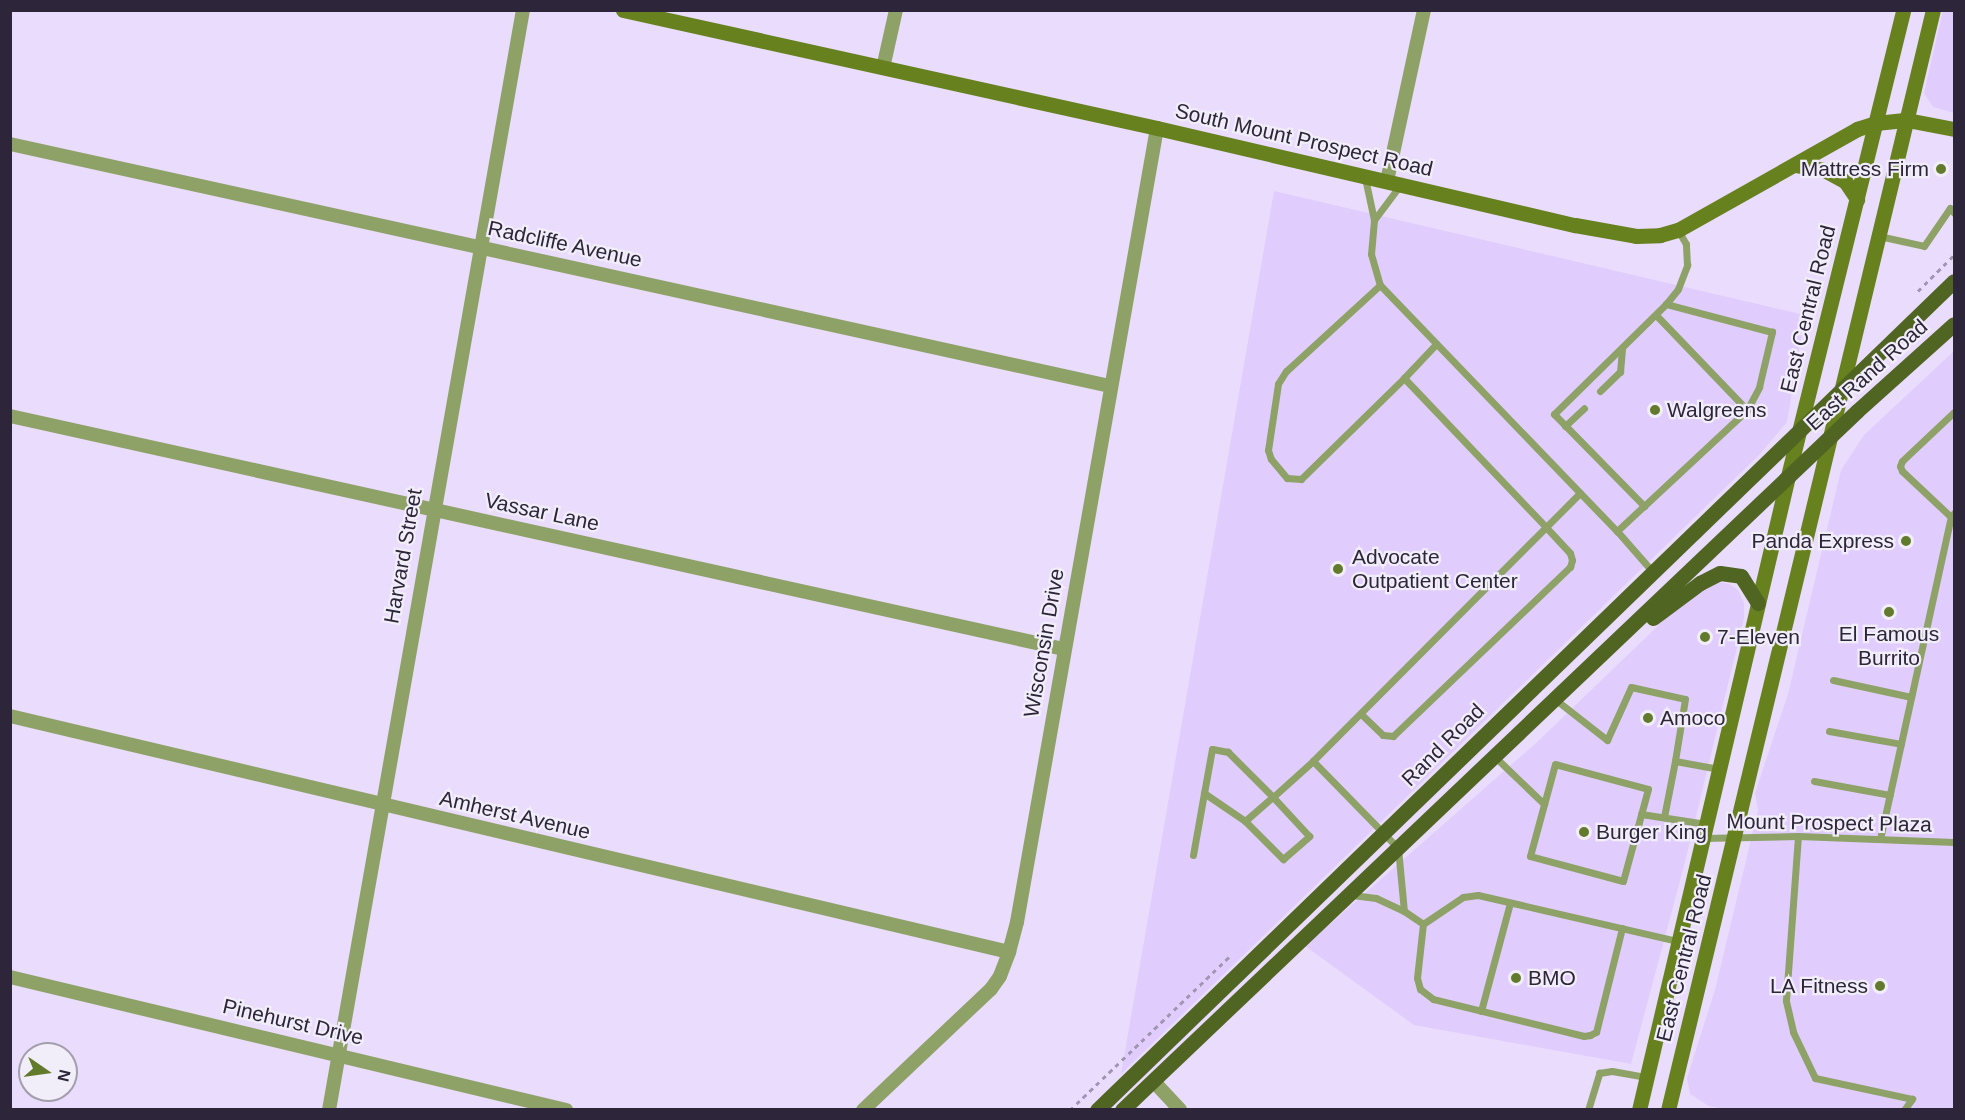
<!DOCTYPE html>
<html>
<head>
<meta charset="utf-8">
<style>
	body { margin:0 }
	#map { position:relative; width:1965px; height:1120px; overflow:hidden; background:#eadcfc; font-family:Helvetica,sans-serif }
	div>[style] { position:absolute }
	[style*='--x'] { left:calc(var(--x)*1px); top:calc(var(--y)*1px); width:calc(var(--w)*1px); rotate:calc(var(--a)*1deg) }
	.built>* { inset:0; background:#e1cdfd }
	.path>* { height:3px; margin-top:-1.5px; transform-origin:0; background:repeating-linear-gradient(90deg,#a195b1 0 4.5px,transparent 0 9px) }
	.service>* { height:7px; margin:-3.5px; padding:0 3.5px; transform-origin:3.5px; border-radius:3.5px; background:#8ea268 }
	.minor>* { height:14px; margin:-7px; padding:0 7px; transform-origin:7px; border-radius:7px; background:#8ea268 }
	.secondary>* { height:15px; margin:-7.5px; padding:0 7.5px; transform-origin:7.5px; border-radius:7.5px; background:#66811e }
	.primary>* { height:15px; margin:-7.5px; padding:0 7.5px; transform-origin:7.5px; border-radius:7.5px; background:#516523 }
	.dots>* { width:16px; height:16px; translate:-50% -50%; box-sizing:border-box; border:3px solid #f2eef9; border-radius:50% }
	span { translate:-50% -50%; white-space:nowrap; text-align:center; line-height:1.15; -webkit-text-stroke:4.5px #f2eef9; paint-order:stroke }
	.street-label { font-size:21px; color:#2d2539 }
	.poi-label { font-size:21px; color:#2d2539 }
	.right { translate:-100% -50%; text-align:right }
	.left { translate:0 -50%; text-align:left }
	.frame { position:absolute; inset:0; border:12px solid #2d2539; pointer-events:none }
	.north { position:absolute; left:18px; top:1042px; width:60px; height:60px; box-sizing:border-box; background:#f2eef9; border:2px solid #a39eac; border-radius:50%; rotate:103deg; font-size:16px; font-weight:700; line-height:24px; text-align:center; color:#2d2539 }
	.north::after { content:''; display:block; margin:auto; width:21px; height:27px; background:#627a2c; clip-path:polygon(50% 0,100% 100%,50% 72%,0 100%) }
</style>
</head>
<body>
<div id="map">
	<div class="built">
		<i style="clip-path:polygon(1943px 10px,1954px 11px,1954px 113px,1933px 107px,1924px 93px)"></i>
		<i style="clip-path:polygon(1274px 191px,1805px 315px,1787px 422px,1760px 454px,1121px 1074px)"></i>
		<i style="clip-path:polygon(1954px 351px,1954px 1109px,1724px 1109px,1709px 1106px,1690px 1094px,1687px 1078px,1715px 990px,1758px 810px,1755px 793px,1788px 694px,1841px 470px,1864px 435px)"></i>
		<i style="clip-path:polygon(1718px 582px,1729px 584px,1738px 590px,1744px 603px,1744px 618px,1685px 862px,1631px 1064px,1414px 1025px,1305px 946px,1536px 743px,1689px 596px)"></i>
	</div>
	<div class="path">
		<i style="--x:1918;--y:291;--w:51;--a:-45"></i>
		<i style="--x:1070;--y:1110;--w:221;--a:-43.9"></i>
	</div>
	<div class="service">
		<i style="--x:1365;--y:178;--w:43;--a:77.9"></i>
		<i style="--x:1374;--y:220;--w:34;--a:95"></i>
		<i style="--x:1371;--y:254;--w:32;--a:74"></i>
		<i style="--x:1380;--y:285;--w:342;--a:46.1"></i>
		<i style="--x:1617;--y:531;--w:53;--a:48.8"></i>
		<i style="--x:1374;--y:220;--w:45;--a:-53.1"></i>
		<i style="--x:1879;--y:236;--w:46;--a:12.5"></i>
		<i style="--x:1924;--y:246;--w:46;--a:-55.6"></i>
		<i style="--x:1950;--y:208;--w:6;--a:51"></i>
		<i style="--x:1380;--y:285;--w:127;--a:137.5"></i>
		<i style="--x:1286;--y:371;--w:15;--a:122"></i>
		<i style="--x:1278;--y:384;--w:67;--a:98.6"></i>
		<i style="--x:1268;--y:450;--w:9;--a:72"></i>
		<i style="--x:1271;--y:459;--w:25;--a:50"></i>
		<i style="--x:1287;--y:478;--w:14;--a:4"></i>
		<i style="--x:1301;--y:479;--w:144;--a:-44.4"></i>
		<i style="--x:1404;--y:378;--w:206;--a:46.4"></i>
		<i style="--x:1546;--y:527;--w:330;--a:134.9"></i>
		<i style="--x:1313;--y:761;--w:122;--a:45.7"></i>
		<i style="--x:1398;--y:848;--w:63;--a:84.6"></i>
		<i style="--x:1666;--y:304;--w:19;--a:-51"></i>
		<i style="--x:1678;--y:289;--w:26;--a:-69"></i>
		<i style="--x:1687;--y:265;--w:21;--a:-93"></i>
		<i style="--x:1686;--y:244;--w:16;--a:-120"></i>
		<i style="--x:1656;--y:315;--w:132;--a:46.2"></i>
		<i style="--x:1404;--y:378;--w:47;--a:-46.7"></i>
		<i style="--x:1600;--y:391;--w:28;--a:-44"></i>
		<i style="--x:1620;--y:372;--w:22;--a:-85"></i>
		<i style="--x:1565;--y:426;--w:26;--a:-43"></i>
		<i style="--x:1951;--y:517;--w:67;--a:-136.8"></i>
		<i style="--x:1902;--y:471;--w:5;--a:-112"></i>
		<i style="--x:1900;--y:466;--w:5;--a:-68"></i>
		<i style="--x:1902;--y:461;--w:71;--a:-43.3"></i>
		<i style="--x:1617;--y:531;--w:37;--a:-43"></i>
		<i style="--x:1644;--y:506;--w:141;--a:-43"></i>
		<i style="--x:1747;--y:410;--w:26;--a:-62"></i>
		<i style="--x:1759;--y:387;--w:57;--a:-76.7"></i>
		<i style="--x:1772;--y:332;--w:110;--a:-165.2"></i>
		<i style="--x:1666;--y:304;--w:157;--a:135.5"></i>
		<i style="--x:1554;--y:414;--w:129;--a:45.6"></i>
		<i style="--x:1833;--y:680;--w:80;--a:12.3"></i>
		<i style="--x:1556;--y:700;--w:65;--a:38.1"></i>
		<i style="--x:1607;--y:740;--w:58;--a:-65.6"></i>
		<i style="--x:1631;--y:687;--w:55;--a:12.5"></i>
		<i style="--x:1685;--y:699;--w:63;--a:99.2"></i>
		<i style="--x:1675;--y:761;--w:45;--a:10.3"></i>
		<i style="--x:1361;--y:714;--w:30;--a:44"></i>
		<i style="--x:1383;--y:735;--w:10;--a:6"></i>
		<i style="--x:1393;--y:736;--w:245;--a:-43.7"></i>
		<i style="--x:1570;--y:567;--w:7;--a:-74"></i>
		<i style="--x:1572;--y:560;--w:7;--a:-106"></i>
		<i style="--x:1570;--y:553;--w:35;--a:-133"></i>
		<i style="--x:1546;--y:527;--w:48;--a:-45"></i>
		<i style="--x:1829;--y:731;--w:73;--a:10.2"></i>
		<i style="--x:1495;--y:757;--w:68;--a:43.8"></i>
		<i style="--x:1555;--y:764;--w:96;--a:15"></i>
		<i style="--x:1648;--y:789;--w:95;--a:105.2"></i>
		<i style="--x:1623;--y:881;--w:96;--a:-165"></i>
		<i style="--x:1530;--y:856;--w:95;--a:-74.8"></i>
		<i style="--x:1814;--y:781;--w:77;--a:10.4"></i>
		<i style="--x:1641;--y:814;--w:66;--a:8.7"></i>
		<i style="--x:1664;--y:817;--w:57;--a:-78.9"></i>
		<i style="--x:1245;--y:821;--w:54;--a:45"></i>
		<i style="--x:1283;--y:859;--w:35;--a:-41"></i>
		<i style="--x:1309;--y:836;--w:53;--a:-132.7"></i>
		<i style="--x:1273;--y:797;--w:64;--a:-135"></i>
		<i style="--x:1228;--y:752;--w:16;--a:-169"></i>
		<i style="--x:1212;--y:749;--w:45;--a:100.3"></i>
		<i style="--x:1204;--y:793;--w:50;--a:34.3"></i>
		<i style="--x:1245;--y:821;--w:37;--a:-41"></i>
		<i style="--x:1273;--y:797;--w:54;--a:-42"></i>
		<i style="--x:1798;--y:836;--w:165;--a:94.2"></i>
		<i style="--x:1786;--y:1001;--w:32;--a:77"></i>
		<i style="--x:1793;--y:1032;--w:51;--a:64.4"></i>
		<i style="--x:1815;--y:1078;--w:99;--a:12.2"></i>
		<i style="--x:1703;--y:838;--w:95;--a:-1.2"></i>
		<i style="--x:1798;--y:836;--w:156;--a:2.2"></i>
		<i style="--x:1880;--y:839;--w:330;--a:-77.6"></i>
		<i style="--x:1951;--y:517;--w:5;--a:-53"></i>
		<i style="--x:1193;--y:855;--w:63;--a:-79.9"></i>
		<i style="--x:1352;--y:895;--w:24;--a:7"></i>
		<i style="--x:1376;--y:898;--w:31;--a:25"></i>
		<i style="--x:1404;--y:911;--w:23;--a:34"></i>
		<i style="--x:1622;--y:928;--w:107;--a:104"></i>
		<i style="--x:1596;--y:1032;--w:7;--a:153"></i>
		<i style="--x:1590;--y:1035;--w:6;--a:171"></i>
		<i style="--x:1584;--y:1036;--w:155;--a:-166.2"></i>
		<i style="--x:1433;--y:999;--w:16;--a:-142"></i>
		<i style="--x:1420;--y:989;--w:11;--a:-105"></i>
		<i style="--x:1417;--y:978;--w:54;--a:-83.7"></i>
		<i style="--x:1423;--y:924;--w:48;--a:-34"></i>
		<i style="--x:1463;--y:897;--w:15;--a:-8"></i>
		<i style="--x:1478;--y:895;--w:205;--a:13"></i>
		<i style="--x:1481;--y:1011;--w:112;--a:-75"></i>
		<i style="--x:1588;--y:1110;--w:39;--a:-73"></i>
		<i style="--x:1599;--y:1073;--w:13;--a:-9"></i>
		<i style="--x:1612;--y:1071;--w:35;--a:10"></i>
		<i style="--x:1904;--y:1110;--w:14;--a:-54"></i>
	</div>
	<div class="minor">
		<i style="--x:883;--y:68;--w:59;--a:-77.4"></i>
		<i style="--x:10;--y:144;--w:1126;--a:12.41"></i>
		<i style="--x:1387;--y:181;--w:175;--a:-77.8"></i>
		<i style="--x:10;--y:416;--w:1079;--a:12.47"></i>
		<i style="--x:10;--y:716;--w:1026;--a:13.29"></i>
		<i style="--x:10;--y:977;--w:572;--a:13.45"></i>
		<i style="--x:1157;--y:1085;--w:34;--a:47"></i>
		<i style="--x:329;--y:1110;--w:1117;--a:-80"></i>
		<i style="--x:863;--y:1110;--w:176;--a:-43.4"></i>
		<i style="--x:991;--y:989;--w:16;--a:-55"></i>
		<i style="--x:1000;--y:976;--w:26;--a:-69"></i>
		<i style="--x:1009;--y:952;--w:31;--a:-75"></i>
		<i style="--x:1017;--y:922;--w:806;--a:-80"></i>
	</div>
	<div class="secondary">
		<i style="--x:623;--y:10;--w:547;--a:12.46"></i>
		<i style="--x:1157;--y:128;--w:429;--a:13.1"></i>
		<i style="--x:1575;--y:225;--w:62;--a:10.2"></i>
		<i style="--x:1636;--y:236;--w:24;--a:-2"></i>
		<i style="--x:1660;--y:235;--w:19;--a:-16"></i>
		<i style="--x:1678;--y:230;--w:206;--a:-29.4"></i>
		<i style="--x:1857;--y:129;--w:20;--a:-18"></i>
		<i style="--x:1876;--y:123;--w:31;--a:-6"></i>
		<i style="--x:1907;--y:120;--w:48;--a:10.8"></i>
		<i style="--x:1796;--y:165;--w:28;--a:10"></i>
		<i style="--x:1824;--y:170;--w:24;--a:28"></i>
		<i style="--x:1845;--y:181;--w:22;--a:56"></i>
		<i style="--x:1639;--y:1110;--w:651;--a:-76.77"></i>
		<i style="--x:1788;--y:476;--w:480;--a:-76.1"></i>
		<i style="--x:1668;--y:1110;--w:1131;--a:-76.46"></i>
	</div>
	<div class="primary">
		<i style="--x:1653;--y:618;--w:59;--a:-36.7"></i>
		<i style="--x:1700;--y:583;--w:22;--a:-27"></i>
		<i style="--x:1720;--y:573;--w:21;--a:8"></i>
		<i style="--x:1741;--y:576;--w:32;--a:58"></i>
		<i style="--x:1097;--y:1110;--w:1192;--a:-44.05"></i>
		<i style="--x:1122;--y:1110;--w:1014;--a:-43.56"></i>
		<i style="--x:1857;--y:411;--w:130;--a:-41.9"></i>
	</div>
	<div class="dots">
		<i style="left:1941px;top:169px;background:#627a2c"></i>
		<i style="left:1655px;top:410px;background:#627a2c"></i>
		<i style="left:1906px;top:541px;background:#627a2c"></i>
		<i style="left:1338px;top:569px;background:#627a2c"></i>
		<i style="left:1889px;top:612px;background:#627a2c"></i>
		<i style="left:1705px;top:637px;background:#627a2c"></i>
		<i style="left:1648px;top:718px;background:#627a2c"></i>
		<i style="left:1584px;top:832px;background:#627a2c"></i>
		<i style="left:1516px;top:978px;background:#627a2c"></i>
		<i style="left:1880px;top:986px;background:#627a2c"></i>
	</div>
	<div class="street-label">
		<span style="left:1304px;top:140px;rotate:13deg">South Mount Prospect Road</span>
		<span style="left:565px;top:244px;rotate:12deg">Radcliffe Avenue</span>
		<span style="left:1808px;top:309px;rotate:-76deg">East Central Road</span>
		<span style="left:1867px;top:375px;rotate:-42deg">East Rand Road</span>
		<span style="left:542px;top:512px;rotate:12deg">Vassar Lane</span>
		<span style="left:403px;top:556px;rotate:-80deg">Harvard Street</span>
		<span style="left:1044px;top:643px;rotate:-80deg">Wisconsin Drive</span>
		<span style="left:1443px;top:745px;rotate:-45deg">Rand Road</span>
		<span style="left:515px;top:815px;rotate:13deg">Amherst Avenue</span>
		<span style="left:1829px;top:823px;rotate:1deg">Mount Prospect Plaza</span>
		<span style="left:1684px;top:958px;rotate:-76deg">East Central Road</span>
		<span style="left:293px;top:1022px;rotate:13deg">Pinehurst Drive</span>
	</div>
	<div class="poi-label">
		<span class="right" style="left:1929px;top:169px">Mattress Firm</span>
		<span class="left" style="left:1667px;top:410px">Walgreens</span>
		<span class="right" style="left:1894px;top:541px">Panda Express</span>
		<span class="left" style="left:1352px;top:569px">Advocate<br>Outpatient Center</span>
		<span style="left:1889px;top:646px">El Famous<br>Burrito</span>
		<span class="left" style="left:1717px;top:637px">7-Eleven</span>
		<span class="left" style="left:1660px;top:718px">Amoco</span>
		<span class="left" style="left:1596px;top:832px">Burger King</span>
		<span class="left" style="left:1528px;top:978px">BMO</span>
		<span class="right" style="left:1868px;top:986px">LA Fitness</span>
	</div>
	<div class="frame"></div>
	<div class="north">N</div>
</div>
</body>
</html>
